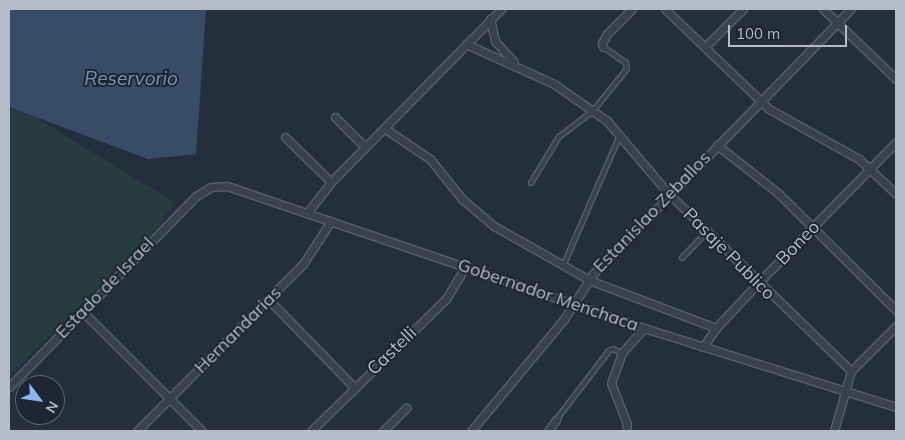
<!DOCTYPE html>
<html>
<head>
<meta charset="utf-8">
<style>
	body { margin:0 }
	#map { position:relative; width:905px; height:440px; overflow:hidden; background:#242f3e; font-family:Mulish,sans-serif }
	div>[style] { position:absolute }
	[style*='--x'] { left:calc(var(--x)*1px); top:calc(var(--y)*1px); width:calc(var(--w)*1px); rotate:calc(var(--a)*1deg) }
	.green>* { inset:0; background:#263c3f }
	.water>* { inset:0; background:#394c67 }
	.roads { filter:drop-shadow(1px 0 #565f6c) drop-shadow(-1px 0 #565f6c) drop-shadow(0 1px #565f6c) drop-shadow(0 -1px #565f6c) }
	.service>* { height:4px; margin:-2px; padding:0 2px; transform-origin:2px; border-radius:2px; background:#38414e }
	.minor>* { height:7px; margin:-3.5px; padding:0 3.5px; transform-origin:3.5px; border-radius:3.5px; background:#38414e }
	span { translate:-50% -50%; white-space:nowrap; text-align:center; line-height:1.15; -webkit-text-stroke:4px #1d2633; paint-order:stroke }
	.street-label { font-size:18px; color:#b4bcc9 }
	.water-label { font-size:19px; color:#7c92b1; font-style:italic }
	.frame { position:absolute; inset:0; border:10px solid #b4bcc9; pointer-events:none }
	.north { position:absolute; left:15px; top:375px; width:50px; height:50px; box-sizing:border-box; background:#1d2633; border:1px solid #59626f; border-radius:50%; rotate:121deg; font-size:14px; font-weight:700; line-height:20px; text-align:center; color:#b4bcc9 }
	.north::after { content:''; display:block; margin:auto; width:18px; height:22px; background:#8ab4f8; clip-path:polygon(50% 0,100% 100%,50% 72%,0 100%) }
	.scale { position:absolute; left:728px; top:25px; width:119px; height:22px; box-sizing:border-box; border:2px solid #b4bcc9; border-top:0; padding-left:6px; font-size:15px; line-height:18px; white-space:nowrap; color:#b4bcc9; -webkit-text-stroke:4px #1d2633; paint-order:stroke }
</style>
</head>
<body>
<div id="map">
	<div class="green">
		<i style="clip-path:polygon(9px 108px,35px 117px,174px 202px,161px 224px,9px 377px)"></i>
	</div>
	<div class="water">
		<i style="clip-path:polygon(9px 9px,206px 9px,196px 154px,148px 159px,9px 107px)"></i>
	</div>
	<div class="roads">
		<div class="service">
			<i style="--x:531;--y:183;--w:54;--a:-58.7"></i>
			<i style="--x:559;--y:137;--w:43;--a:-37.4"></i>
			<i style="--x:593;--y:111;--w:54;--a:-51"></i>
			<i style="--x:627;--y:69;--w:6;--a:-99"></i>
			<i style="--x:626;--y:63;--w:28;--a:-145"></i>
			<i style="--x:682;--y:258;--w:36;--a:-46"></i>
			<i style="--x:564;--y:264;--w:141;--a:-66.5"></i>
			<i style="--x:556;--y:420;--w:87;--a:-52.5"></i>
			<i style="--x:609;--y:351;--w:4;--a:-27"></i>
			<i style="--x:613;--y:349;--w:10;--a:24"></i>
		</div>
		<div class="minor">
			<i style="--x:665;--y:9;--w:144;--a:43.9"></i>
			<i style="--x:769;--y:109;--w:103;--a:29.1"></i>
			<i style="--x:859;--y:159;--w:51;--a:43.4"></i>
			<i style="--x:823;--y:9;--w:101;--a:43.8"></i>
			<i style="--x:490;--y:19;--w:23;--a:77"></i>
			<i style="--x:495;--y:41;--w:28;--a:48"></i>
			<i style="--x:466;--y:44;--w:97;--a:24.4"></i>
			<i style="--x:554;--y:84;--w:65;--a:34.9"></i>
			<i style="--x:607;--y:121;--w:96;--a:49.7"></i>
			<i style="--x:669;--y:194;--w:254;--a:44.2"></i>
			<i style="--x:603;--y:47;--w:4;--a:-104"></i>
			<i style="--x:602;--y:43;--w:10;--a:-61"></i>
			<i style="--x:607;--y:34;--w:35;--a:-45"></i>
			<i style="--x:705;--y:47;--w:54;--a:-45"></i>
			<i style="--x:335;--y:117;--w:42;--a:45"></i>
			<i style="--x:384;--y:128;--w:55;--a:34"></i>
			<i style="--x:430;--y:159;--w:51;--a:51.3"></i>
			<i style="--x:462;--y:199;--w:42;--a:40.2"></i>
			<i style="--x:494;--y:226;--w:109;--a:29.6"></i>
			<i style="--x:589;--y:280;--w:136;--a:20.7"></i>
			<i style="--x:285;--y:137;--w:64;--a:44.4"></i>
			<i style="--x:717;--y:145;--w:78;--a:38.2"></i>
			<i style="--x:778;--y:193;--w:166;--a:44.8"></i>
			<i style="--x:307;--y:213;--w:39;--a:-52"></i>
			<i style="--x:331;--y:182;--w:243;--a:-45.5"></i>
			<i style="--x:268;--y:299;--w:124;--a:45.7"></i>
			<i style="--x:82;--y:311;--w:170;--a:45"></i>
			<i style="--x:703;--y:347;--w:23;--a:-56"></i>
			<i style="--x:716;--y:328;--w:62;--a:-47"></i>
			<i style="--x:758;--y:283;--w:197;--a:-45.6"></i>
			<i style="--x:9;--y:387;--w:267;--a:-45.6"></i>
			<i style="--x:196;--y:196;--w:17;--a:-31"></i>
			<i style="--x:211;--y:187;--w:16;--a:-4"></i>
			<i style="--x:227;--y:186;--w:441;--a:18.8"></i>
			<i style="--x:644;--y:328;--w:264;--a:17.4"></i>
			<i style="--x:137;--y:431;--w:235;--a:-45.2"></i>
			<i style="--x:303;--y:264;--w:51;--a:-56.9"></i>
			<i style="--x:311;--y:431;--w:189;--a:-44.4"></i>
			<i style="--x:446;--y:299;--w:39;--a:-59"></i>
			<i style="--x:383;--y:431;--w:33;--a:-45"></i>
			<i style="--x:471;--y:431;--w:146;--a:-50.3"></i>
			<i style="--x:564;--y:319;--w:54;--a:-57.2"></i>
			<i style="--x:593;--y:274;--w:370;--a:-45.8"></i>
			<i style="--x:548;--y:431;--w:14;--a:-54"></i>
			<i style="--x:626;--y:431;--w:7;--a:-82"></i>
			<i style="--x:627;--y:424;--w:44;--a:-111.3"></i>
			<i style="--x:611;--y:383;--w:32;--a:-70"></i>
			<i style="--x:622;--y:353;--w:33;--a:-49"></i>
			<i style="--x:834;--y:431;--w:62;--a:-74.2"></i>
			<i style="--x:851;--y:371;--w:64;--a:-45"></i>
		</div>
	</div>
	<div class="street-label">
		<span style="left:652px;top:212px;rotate:-46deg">Estanislao Zeballos</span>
		<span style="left:798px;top:243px;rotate:-46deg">Boneo</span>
		<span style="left:729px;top:254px;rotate:45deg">Pasaje Publico</span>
		<span style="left:105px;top:288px;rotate:-46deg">Estado de Israel</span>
		<span style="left:548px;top:295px;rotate:19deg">Gobernador Menchaca</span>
		<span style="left:238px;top:330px;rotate:-45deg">Hernandarias</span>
		<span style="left:392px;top:351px;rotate:-44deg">Castelli</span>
	</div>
	<div class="water-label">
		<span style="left:131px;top:79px">Reservorio</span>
	</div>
	<div class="frame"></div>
	<div class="north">N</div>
	<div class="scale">100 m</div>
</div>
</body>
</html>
